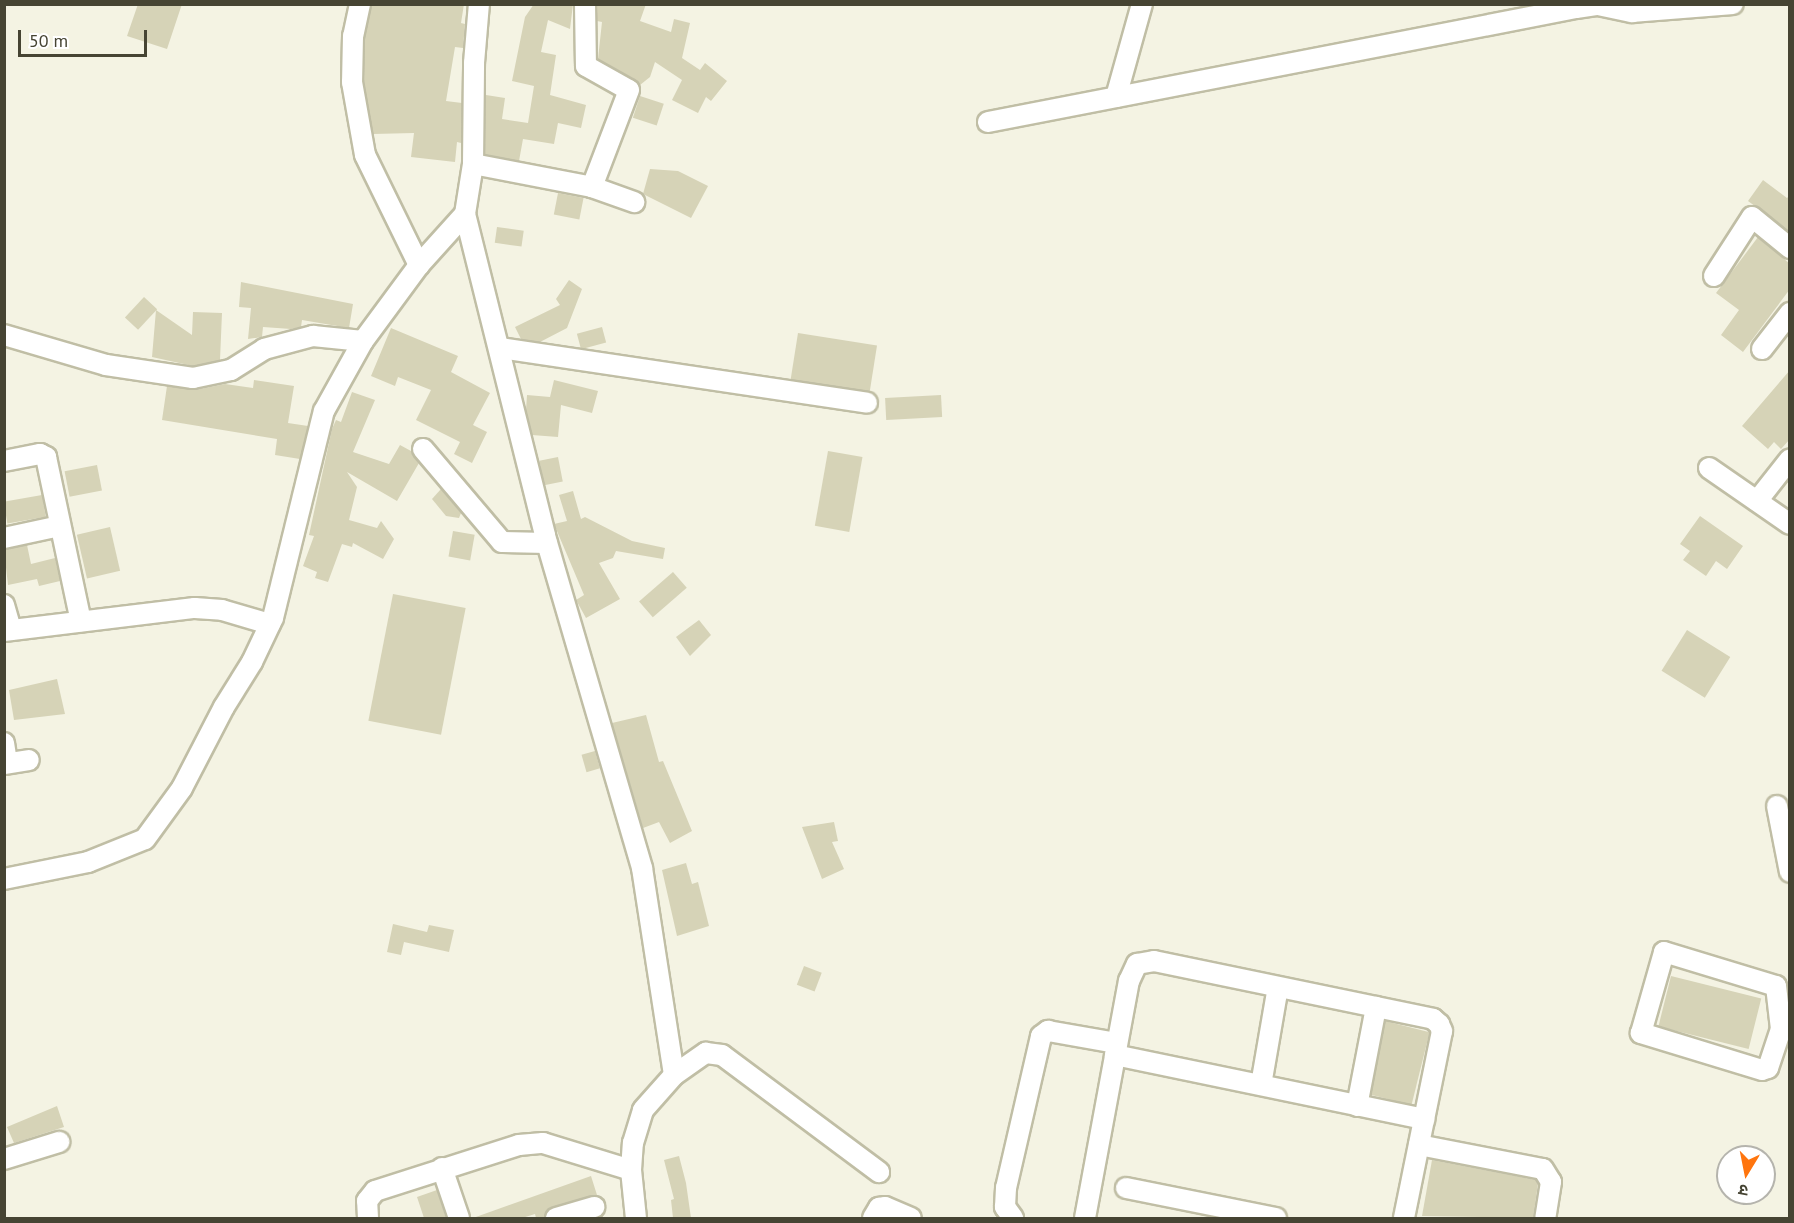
<!DOCTYPE html>
<html>
<head>
<meta charset="utf-8">
<style>
	body { margin:0 }
	#map { position:relative; width:1794px; height:1223px; overflow:hidden; background:#f4f3e3; font-family:"PT Sans","Noto Sans Devanagari",sans-serif }
	div>[style] { position:absolute }
	[style*='--x'] { left:calc(var(--x)*1px); top:calc(var(--y)*1px); width:calc(var(--w)*1px); rotate:calc(var(--a)*1deg) }
	.building>* { inset:0; background:#d6d3b7; transform-origin:0 0 }
	.roads { filter:drop-shadow(2px 0 #c0bea5) drop-shadow(-2px 0 #c0bea5) drop-shadow(0 2px #c0bea5) drop-shadow(0 -2px #c0bea5) }
	.minor>* { height:20px; margin:-10px; padding:0 10px; transform-origin:10px; border-radius:10px; background:#fff }
	span { translate:-50% -50%; white-space:nowrap; text-align:center; line-height:1.15; -webkit-text-stroke:4.5px #fff; paint-order:stroke }
	.frame { position:absolute; inset:0; border:6px solid #464433; pointer-events:none }
	.north { position:absolute; left:1716px; top:1145px; width:60px; height:60px; box-sizing:border-box; background:#fff; border:2px solid #b5b4ad; border-radius:50%; rotate:190deg; font-size:16px; font-weight:700; line-height:24px; text-align:center; color:#464433 }
	.north::after { content:''; display:block; margin:auto; width:21px; height:27px; background:#ff750e; clip-path:polygon(50% 0,100% 100%,50% 72%,0 100%) }
	.scale { position:absolute; left:18px; top:30px; width:129px; height:27px; box-sizing:border-box; border:3px solid #464433; border-top:0; padding-left:8px; font-size:18px; line-height:21px; white-space:nowrap; color:#464433; -webkit-text-stroke:4px #fff; paint-order:stroke }
</style>
</head>
<body>
<div id="map">
	<div class="building">
		<i style="clip-path:polygon(138px 4px,182px 4px,167px 49px,127px 36px)"></i>
		<i style="clip-path:polygon(372px 4px,464px 4px,461px 23px,465px 24px,463px 48px,455px 47px,446px 101px,462px 103px,461px 143px,457px 142px,455px 162px,411px 157px,414px 133px,373px 134px,364px 81px,365px 37px)"></i>
		<i style="clip-path:polygon(534px 4px,573px 4px,570px 29px,548px 20px,541px 52px,556px 55px,550px 95px,586px 105px,581px 128px,558px 123px,554px 144px,523px 139px,519px 161px,485px 154px,486px 95px,505px 98px,502px 119px,528px 123px,534px 86px,512px 81px,525px 17px)"></i>
		<i style="clip-path:polygon(597px 4px,646px 4px,640px 21px,671px 32px,674px 19px,690px 23px,682px 58px,700px 70px,705px 63px,727px 81px,711px 101px,706px 97px,698px 113px,672px 100px,682px 80px,655px 62px,650px 77px,640px 85px,598px 59px,602px 22px,597px 21px)"></i>
		<i style="left:640px;top:96px;width:25px;height:23px;rotate:18deg"></i>
		<i style="clip-path:polygon(650px 169px,678px 171px,708px 186px,691px 218px,643px 194px)"></i>
		<i style="clip-path:polygon(1763px 180px,1787px 198px,1790px 195px,1790px 232px,1748px 201px)"></i>
		<i style="left:558px;top:193px;width:26px;height:22px;rotate:11deg"></i>
		<i style="left:497px;top:227px;width:27px;height:16px;rotate:8deg"></i>
		<i style="clip-path:polygon(1758px 237px,1790px 264px,1790px 289px,1743px 352px,1721px 335px,1739px 310px,1716px 293px)"></i>
		<i style="clip-path:polygon(569px 280px,582px 289px,567px 328px,540px 342px,521px 339px,515px 327px,560px 305px,556px 299px)"></i>
		<i style="clip-path:polygon(241px 282px,353px 304px,349px 328px,302px 320px,301px 327px,291px 329px,263px 327px,262px 337px,248px 339px,251px 308px,239px 307px)"></i>
		<i style="left:144px;top:297px;width:18px;height:28px;rotate:43deg"></i>
		<i style="clip-path:polygon(156px 310px,192px 335px,193px 312px,222px 313px,220px 360px,193px 366px,152px 357px)"></i>
		<i style="left:602px;top:327px;width:16px;height:26px;rotate:75deg"></i>
		<i style="clip-path:polygon(391px 328px,458px 356px,451px 372px,490px 393px,473px 425px,487px 432px,472px 463px,454px 454px,460px 442px,416px 420px,431px 390px,398px 377px,395px 386px,371px 376px)"></i>
		<i style="left:798px;top:333px;width:80px;height:47px;rotate:9deg"></i>
		<i style="clip-path:polygon(1790px 370px,1790px 439px,1781px 449px,1774px 442px,1768px 449px,1742px 426px)"></i>
		<i style="clip-path:polygon(254px 380px,294px 386px,288px 423px,308px 426px,300px 459px,275px 455px,277px 439px,162px 420px,167px 386px,195px 390px,225px 384px,253px 388px)"></i>
		<i style="clip-path:polygon(554px 380px,598px 391px,592px 413px,561px 405px,558px 437px,532px 435px,526px 410px,527px 395px,550px 397px)"></i>
		<i style="clip-path:polygon(352px 392px,375px 400px,353px 452px,389px 464px,400px 445px,411px 451px,419px 463px,397px 501px,347px 472px,357px 487px,349px 520px,377px 528px,381px 521px,394px 539px,383px 559px,353px 543px,352px 547px,342px 544px,328px 582px,315px 578px,317px 572px,303px 566px,314px 536px,309px 535px,332px 429px,336px 420px,341px 422px)"></i>
		<i style="left:941px;top:395px;width:22px;height:56px;rotate:87deg"></i>
		<i style="left:828px;top:451px;width:35px;height:76px;rotate:10deg"></i>
		<i style="left:558px;top:457px;width:25px;height:19px;rotate:79deg"></i>
		<i style="left:97px;top:465px;width:26px;height:33px;rotate:79deg"></i>
		<i style="clip-path:polygon(441px 489px,461px 513px,459px 518px,446px 516px,432px 499px)"></i>
		<i style="clip-path:polygon(573px 491px,581px 519px,585px 517px,632px 541px,665px 548px,663px 559px,616px 551px,613px 558px,599px 563px,620px 599px,586px 618px,576px 600px,584px 595px,554px 524px,567px 521px,559px 495px)"></i>
		<i style="left:42px;top:495px;width:22px;height:39px;rotate:80deg"></i>
		<i style="clip-path:polygon(1700px 516px,1743px 546px,1727px 569px,1716px 561px,1706px 576px,1683px 560px,1690px 551px,1680px 544px)"></i>
		<i style="left:110px;top:527px;width:45px;height:34px;rotate:77deg"></i>
		<i style="left:453px;top:531px;width:22px;height:26px;rotate:10deg"></i>
		<i style="clip-path:polygon(27px 545px,31px 564px,55px 558px,60px 581px,39px 586px,37px 579px,8px 585px,4px 550px)"></i>
		<i style="left:673px;top:572px;width:21px;height:45px;rotate:49deg"></i>
		<i style="left:393px;top:594px;width:74px;height:129px;rotate:11deg"></i>
		<i style="clip-path:polygon(699px 620px,711px 635px,690px 656px,676px 637px)"></i>
		<i style="left:1687px;top:630px;width:51px;height:48px;rotate:32deg"></i>
		<i style="clip-path:polygon(57px 679px,65px 714px,14px 720px,9px 690px)"></i>
		<i style="clip-path:polygon(646px 715px,659px 762px,663px 761px,692px 831px,670px 843px,659px 822px,643px 828px,612px 723px)"></i>
		<i style="left:595px;top:751px;width:18px;height:14px;rotate:74deg"></i>
		<i style="clip-path:polygon(834px 822px,838px 841px,832px 842px,844px 869px,822px 879px,802px 827px)"></i>
		<i style="clip-path:polygon(686px 863px,692px 884px,698px 882px,709px 926px,677px 936px,662px 870px)"></i>
		<i style="clip-path:polygon(393px 924px,427px 932px,429px 925px,454px 930px,449px 952px,404px 942px,401px 955px,387px 952px)"></i>
		<i style="left:804px;top:966px;width:19px;height:20px;rotate:21deg"></i>
		<i style="left:1671px;top:976px;width:93px;height:52px;rotate:14deg"></i>
		<i style="left:1385px;top:1021px;width:46px;height:75px;rotate:14deg"></i>
		<i style="clip-path:polygon(57px 1106px,64px 1127px,14px 1143px,7px 1127px)"></i>
		<i style="clip-path:polygon(679px 1156px,686px 1183px,691px 1218px,673px 1218px,671px 1200px,674px 1199px,664px 1160px)"></i>
		<i style="clip-path:polygon(1432px 1160px,1536px 1180px,1538px 1184px,1533px 1218px,1422px 1216px)"></i>
		<i style="clip-path:polygon(591px 1176px,597px 1195px,552px 1207px,544px 1218px,536px 1218px,535px 1214px,522px 1218px,473px 1218px)"></i>
		<i style="clip-path:polygon(437px 1190px,446px 1218px,424px 1218px,417px 1197px)"></i>
	</div>
	<div class="roads">
		<div class="minor">
			<i style="--x:360;--y:4;--w:33;--a:102"></i>
			<i style="--x:353;--y:36;--w:46;--a:91.2"></i>
			<i style="--x:352;--y:82;--w:74;--a:79.9"></i>
			<i style="--x:365;--y:155;--w:123;--a:63.9"></i>
			<i style="--x:585;--y:4;--w:62;--a:89.1"></i>
			<i style="--x:586;--y:66;--w:49;--a:29.2"></i>
			<i style="--x:629;--y:90;--w:104;--a:110.9"></i>
			<i style="--x:1116;--y:97;--w:97;--a:-74.4"></i>
			<i style="--x:988;--y:122;--w:599;--a:-10.97"></i>
			<i style="--x:1576;--y:8;--w:22;--a:-8"></i>
			<i style="--x:1598;--y:5;--w:35;--a:12"></i>
			<i style="--x:1632;--y:12;--w:101;--a:-4.5"></i>
			<i style="--x:473;--y:164;--w:121;--a:10.9"></i>
			<i style="--x:592;--y:187;--w:45;--a:19.7"></i>
			<i style="--x:465;--y:214;--w:332;--a:76"></i>
			<i style="--x:545;--y:536;--w:346;--a:73.7"></i>
			<i style="--x:642;--y:868;--w:209;--a:81.2"></i>
			<i style="--x:1714;--y:276;--w:70;--a:-57.2"></i>
			<i style="--x:1752;--y:217;--w:49;--a:39.2"></i>
			<i style="--x:4;--y:335;--w:106;--a:16.4"></i>
			<i style="--x:106;--y:365;--w:88;--a:8.5"></i>
			<i style="--x:193;--y:378;--w:39;--a:-12"></i>
			<i style="--x:231;--y:370;--w:39;--a:-32"></i>
			<i style="--x:264;--y:349;--w:51;--a:-14.9"></i>
			<i style="--x:313;--y:336;--w:50;--a:5.7"></i>
			<i style="--x:501;--y:348;--w:370;--a:8.5"></i>
			<i style="--x:1762;--y:349;--w:46;--a:-52.1"></i>
			<i style="--x:423;--y:449;--w:122;--a:49.7"></i>
			<i style="--x:502;--y:542;--w:45;--a:1.3"></i>
			<i style="--x:4;--y:461;--w:37;--a:-11"></i>
			<i style="--x:40;--y:454;--w:7;--a:27"></i>
			<i style="--x:46;--y:457;--w:168;--a:78"></i>
			<i style="--x:1709;--y:468;--w:98;--a:34.7"></i>
			<i style="--x:1757;--y:501;--w:53;--a:-51.8"></i>
			<i style="--x:4;--y:538;--w:57;--a:-12.1"></i>
			<i style="--x:4;--y:605;--w:26;--a:74"></i>
			<i style="--x:4;--y:631;--w:192;--a:-6.9"></i>
			<i style="--x:195;--y:608;--w:27;--a:4"></i>
			<i style="--x:222;--y:610;--w:50;--a:16.3"></i>
			<i style="--x:4;--y:743;--w:20;--a:81"></i>
			<i style="--x:4;--y:764;--w:25;--a:-9"></i>
			<i style="--x:1777;--y:806;--w:67;--a:78.9"></i>
			<i style="--x:4;--y:879;--w:86;--a:-11.4"></i>
			<i style="--x:88;--y:862;--w:61;--a:-22"></i>
			<i style="--x:145;--y:839;--w:63;--a:-54"></i>
			<i style="--x:182;--y:788;--w:91;--a:-62.6"></i>
			<i style="--x:224;--y:707;--w:53;--a:-58.1"></i>
			<i style="--x:252;--y:662;--w:49;--a:-64.5"></i>
			<i style="--x:273;--y:618;--w:213;--a:-76.2"></i>
			<i style="--x:324;--y:411;--w:80;--a:-60.9"></i>
			<i style="--x:363;--y:341;--w:94;--a:-53.6"></i>
			<i style="--x:419;--y:265;--w:69;--a:-48"></i>
			<i style="--x:465;--y:214;--w:51;--a:-80.9"></i>
			<i style="--x:473;--y:164;--w:101;--a:-89.4"></i>
			<i style="--x:474;--y:63;--w:59;--a:-85.2"></i>
			<i style="--x:1664;--y:952;--w:117;--a:16.9"></i>
			<i style="--x:1776;--y:986;--w:43;--a:83.4"></i>
			<i style="--x:1781;--y:1029;--w:41;--a:108.4"></i>
			<i style="--x:1768;--y:1068;--w:6;--a:162"></i>
			<i style="--x:1762;--y:1070;--w:127;--a:-163"></i>
			<i style="--x:1641;--y:1033;--w:84;--a:-74.1"></i>
			<i style="--x:1115;--y:1055;--w:316;--a:11.7"></i>
			<i style="--x:1261;--y:1085;--w:99;--a:-80.2"></i>
			<i style="--x:1357;--y:1106;--w:101;--a:-79.1"></i>
			<i style="--x:1419;--y:1145;--w:126;--a:11"></i>
			<i style="--x:1543;--y:1169;--w:15;--a:58"></i>
			<i style="--x:1551;--y:1182;--w:36;--a:99"></i>
			<i style="--x:4;--y:1159;--w:58;--a:-17.2"></i>
			<i style="--x:442;--y:1168;--w:53;--a:71.2"></i>
			<i style="--x:631;--y:1170;--w:48;--a:84.1"></i>
			<i style="--x:1126;--y:1188;--w:153;--a:11.3"></i>
			<i style="--x:368;--y:1218;--w:17;--a:-93"></i>
			<i style="--x:367;--y:1201;--w:13;--a:-51"></i>
			<i style="--x:375;--y:1191;--w:151;--a:-17.7"></i>
			<i style="--x:519;--y:1145;--w:24;--a:-5"></i>
			<i style="--x:543;--y:1143;--w:92;--a:17.1"></i>
			<i style="--x:631;--y:1170;--w:27;--a:-86"></i>
			<i style="--x:633;--y:1143;--w:34;--a:-73"></i>
			<i style="--x:643;--y:1110;--w:47;--a:-48.5"></i>
			<i style="--x:674;--y:1075;--w:39;--a:-35"></i>
			<i style="--x:706;--y:1053;--w:16;--a:7"></i>
			<i style="--x:722;--y:1055;--w:196;--a:36.7"></i>
			<i style="--x:556;--y:1218;--w:40;--a:-16"></i>
			<i style="--x:873;--y:1218;--w:12;--a:-59"></i>
			<i style="--x:879;--y:1208;--w:6;--a:-9"></i>
			<i style="--x:885;--y:1207;--w:28;--a:23"></i>
			<i style="--x:1013;--y:1218;--w:14;--a:-126"></i>
			<i style="--x:1005;--y:1207;--w:19;--a:-87"></i>
			<i style="--x:1006;--y:1188;--w:156;--a:-77"></i>
			<i style="--x:1041;--y:1036;--w:9;--a:-36"></i>
			<i style="--x:1048;--y:1031;--w:70;--a:9.9"></i>
			<i style="--x:1085;--y:1218;--w:241;--a:-79.5"></i>
			<i style="--x:1129;--y:981;--w:19;--a:-65"></i>
			<i style="--x:1137;--y:964;--w:17;--a:-10"></i>
			<i style="--x:1154;--y:961;--w:285;--a:11.7"></i>
			<i style="--x:1433;--y:1019;--w:8;--a:40"></i>
			<i style="--x:1439;--y:1024;--w:8;--a:67"></i>
			<i style="--x:1442;--y:1031;--w:191;--a:101.5"></i>
		</div>
	</div>
	<div class="frame"></div>
	<div class="north">उ</div>
	<div class="scale">50 m</div>
</div>
</body>
</html>
